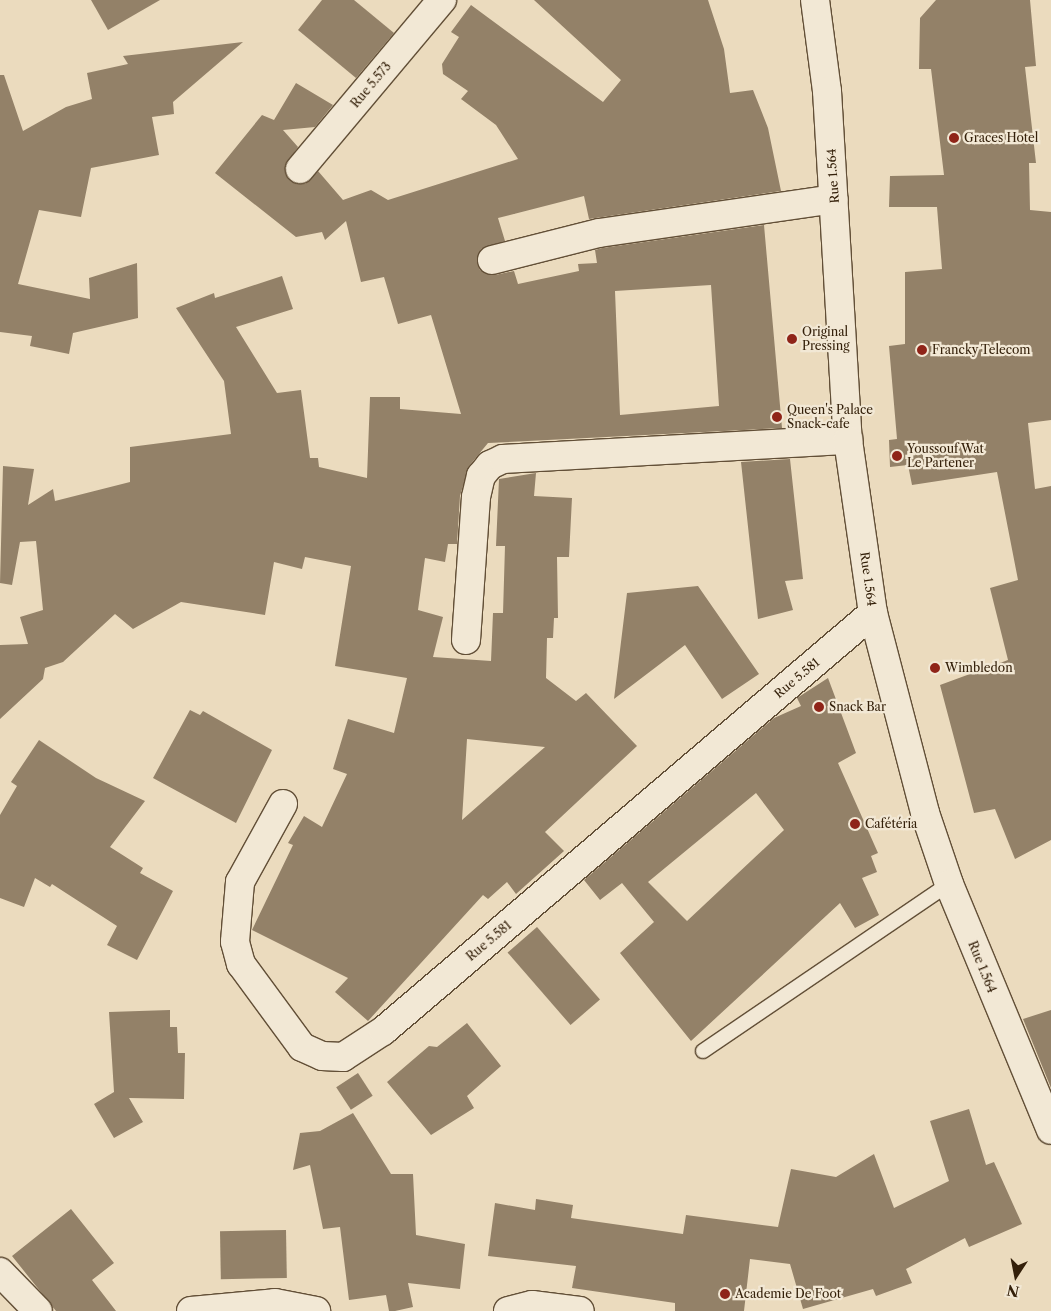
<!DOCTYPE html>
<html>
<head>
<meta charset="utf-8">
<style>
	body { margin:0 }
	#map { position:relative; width:1051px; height:1311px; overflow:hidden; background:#ebdbbe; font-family:"Libre Caslon Text",serif }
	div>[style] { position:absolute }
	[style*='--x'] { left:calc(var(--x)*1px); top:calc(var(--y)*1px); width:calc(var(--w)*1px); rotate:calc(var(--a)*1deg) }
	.building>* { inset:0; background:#938168; transform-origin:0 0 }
	.roads { filter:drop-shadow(1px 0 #624f37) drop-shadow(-1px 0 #624f37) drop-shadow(0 1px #624f37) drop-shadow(0 -1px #624f37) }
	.service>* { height:14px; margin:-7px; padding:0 7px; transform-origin:7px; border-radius:7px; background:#f2e8d5 }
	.minor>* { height:28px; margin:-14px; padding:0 14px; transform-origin:14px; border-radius:14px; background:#f2e8d5 }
	.secondary>* { height:28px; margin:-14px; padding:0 14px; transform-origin:14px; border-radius:14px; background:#f2e8d5 }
	.dots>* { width:14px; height:14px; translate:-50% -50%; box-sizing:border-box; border:2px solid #f2e8d5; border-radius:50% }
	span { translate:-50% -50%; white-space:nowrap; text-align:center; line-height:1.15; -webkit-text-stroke:4.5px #f2e8d5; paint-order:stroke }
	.street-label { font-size:12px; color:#34200a }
	.poi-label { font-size:12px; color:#34200a }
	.left { translate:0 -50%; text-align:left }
	.north { position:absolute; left:991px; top:1251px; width:50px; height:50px; -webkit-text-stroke:4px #f2e8d5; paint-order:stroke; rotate:191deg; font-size:14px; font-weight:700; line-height:20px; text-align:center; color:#34200a }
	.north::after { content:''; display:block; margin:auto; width:18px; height:22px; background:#34200a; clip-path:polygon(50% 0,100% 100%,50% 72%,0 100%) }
</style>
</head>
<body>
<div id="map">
	<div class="building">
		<i style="clip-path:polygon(91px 0,160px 0,108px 30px)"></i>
		<i style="clip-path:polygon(322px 0,354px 0,394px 33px,356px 78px,298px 30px)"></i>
		<i style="clip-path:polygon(evenodd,534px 0,708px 0,724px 49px,730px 93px,753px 90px,768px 128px,781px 191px,589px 219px,584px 196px,498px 218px,505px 241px,481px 249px,477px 263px,480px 270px,495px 275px,514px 271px,518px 284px,579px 271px,578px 264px,597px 263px,595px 250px,602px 248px,764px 225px,782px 428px,488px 443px,469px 466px,460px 496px,457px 544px,448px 544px,445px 562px,425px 558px,418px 610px,443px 617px,433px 657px,491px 661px,493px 613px,503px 613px,505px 546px,496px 546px,499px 479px,536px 473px,534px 496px,572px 498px,569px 557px,557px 557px,558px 618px,554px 618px,553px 638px,547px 638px,546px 678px,576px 701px,586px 693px,637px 746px,545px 832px,564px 851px,516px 894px,507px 882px,488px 899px,483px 895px,368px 1021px,335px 992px,348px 978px,252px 930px,293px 845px,288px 843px,304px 816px,322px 827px,347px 774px,333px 769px,348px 719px,394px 733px,407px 678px,335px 666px,351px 566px,305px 557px,302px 569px,274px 562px,265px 615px,181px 602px,133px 629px,115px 614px,63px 662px,45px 668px,43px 679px,0 719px,0 645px,28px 644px,20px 617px,43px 610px,36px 541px,20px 542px,12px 585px,0 583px,3px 466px,34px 469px,28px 505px,53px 489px,55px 501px,130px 482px,130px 447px,231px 434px,224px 381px,176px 308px,214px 293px,215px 298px,282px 276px,293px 309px,236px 327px,277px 393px,301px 390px,310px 458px,318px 458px,319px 467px,367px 478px,370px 397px,400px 397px,400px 409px,461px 414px,431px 315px,398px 324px,384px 277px,361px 282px,346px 221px,325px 240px,322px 232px,296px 237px,215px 173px,262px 115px,274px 120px,296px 83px,333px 105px,315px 127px,283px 130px,298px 147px,285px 166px,286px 175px,297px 184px,305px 184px,318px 171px,343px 200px,371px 190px,388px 200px,518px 159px,496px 125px,461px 99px,468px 91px,443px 74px,442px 64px,459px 37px,451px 32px,471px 5px,603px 102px,621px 80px,534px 0,711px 285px,719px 406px,620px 415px,615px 291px,711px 285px,534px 0,467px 739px,545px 747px,462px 820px,467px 739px)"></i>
		<i style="clip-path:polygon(936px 0,1030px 0,1036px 66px,1025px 67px,1036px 163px,1029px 163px,1030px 210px,1051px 212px,1051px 420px,1028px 423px,1035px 489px,1051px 486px,1051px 840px,1015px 859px,995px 809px,974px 813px,940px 685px,1008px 660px,990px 588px,1018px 580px,997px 472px,912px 485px,908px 465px,890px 467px,889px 440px,897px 439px,889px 346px,905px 344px,905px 272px,942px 269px,937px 207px,889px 207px,890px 176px,944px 175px,931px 69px,919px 69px,920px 18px)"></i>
		<i style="clip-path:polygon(243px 42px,173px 102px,174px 114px,152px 117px,159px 155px,91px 168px,81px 217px,39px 210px,18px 284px,90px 299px,89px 278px,137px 263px,138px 318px,73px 333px,69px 354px,30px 346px,32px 336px,0 332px,0 75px,4px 75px,23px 131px,66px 107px,92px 99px,87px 73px,128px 64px,123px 56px)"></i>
		<i style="clip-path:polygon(790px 459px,803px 579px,785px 581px,793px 610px,758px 619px,741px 462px)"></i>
		<i style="clip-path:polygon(698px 586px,759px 674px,722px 699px,685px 645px,614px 699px,627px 593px)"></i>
		<i style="clip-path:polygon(evenodd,828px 678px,856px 753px,838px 763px,878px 853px,871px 856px,877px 872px,862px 878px,879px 915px,855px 928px,840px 903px,691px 1041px,620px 953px,654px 922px,622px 883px,600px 900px,584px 880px,774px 718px,801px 706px,797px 698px,828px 678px,756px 793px,784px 830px,687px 921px,648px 882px,756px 793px)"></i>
		<i style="clip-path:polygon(190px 710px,200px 715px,203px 711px,272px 750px,236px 823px,153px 778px)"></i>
		<i style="clip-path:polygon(39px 740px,96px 778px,145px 801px,110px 847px,143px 868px,140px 873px,173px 891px,137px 960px,107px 945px,117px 926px,52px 884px,50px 887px,35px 878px,24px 907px,0 898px,0 815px,17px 786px,11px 782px)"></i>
		<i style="left:537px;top:927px;width:96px;height:39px;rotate:49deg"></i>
		<i style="clip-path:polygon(170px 1010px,170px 1027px,177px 1027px,178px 1053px,185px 1053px,184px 1099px,129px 1098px,143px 1122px,114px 1138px,94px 1104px,114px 1092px,109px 1012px)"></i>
		<i style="clip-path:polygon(1051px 1010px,1051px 1088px,1023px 1019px)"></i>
		<i style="clip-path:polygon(467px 1023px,501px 1066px,467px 1096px,474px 1108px,431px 1135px,387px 1082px,429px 1046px,437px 1047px)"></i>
		<i style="left:358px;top:1073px;width:27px;height:26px;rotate:57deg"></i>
		<i style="clip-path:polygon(969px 1109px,986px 1165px,994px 1162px,1022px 1224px,969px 1247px,965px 1238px,906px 1269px,912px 1283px,876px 1296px,873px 1289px,803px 1309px,790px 1264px,750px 1259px,744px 1311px,675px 1311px,675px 1303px,572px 1288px,576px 1266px,488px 1256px,495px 1203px,535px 1210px,536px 1199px,573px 1205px,571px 1218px,683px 1234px,686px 1215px,778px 1227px,791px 1169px,836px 1177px,874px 1154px,894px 1208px,949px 1181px,930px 1121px)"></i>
		<i style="clip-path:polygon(353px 1113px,391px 1174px,413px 1174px,416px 1235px,465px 1244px,460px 1289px,408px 1283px,413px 1307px,395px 1311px,389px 1311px,386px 1295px,349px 1300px,340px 1227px,323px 1229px,310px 1165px,293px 1170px,300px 1133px,320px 1131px)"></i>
		<i style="clip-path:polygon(71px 1209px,114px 1263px,92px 1280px,116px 1311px,56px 1311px,12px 1256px)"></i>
		<i style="left:286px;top:1230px;width:48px;height:66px;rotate:89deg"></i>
	</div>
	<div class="roads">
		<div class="service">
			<i style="--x:703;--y:1051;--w:297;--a:-34.2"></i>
		</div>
		<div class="minor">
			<i style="--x:300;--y:169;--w:221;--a:-50"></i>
			<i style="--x:492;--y:260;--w:110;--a:-14.2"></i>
			<i style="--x:599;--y:233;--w:237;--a:-8.2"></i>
			<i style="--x:466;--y:640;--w:143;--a:-86"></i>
			<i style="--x:476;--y:497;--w:22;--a:-77"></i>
			<i style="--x:481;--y:476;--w:14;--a:-51"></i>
			<i style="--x:490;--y:465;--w:14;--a:-25"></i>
			<i style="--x:503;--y:459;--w:346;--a:-3.2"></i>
			<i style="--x:283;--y:804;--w:89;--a:118.9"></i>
			<i style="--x:240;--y:882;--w:60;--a:94.8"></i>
			<i style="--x:235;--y:942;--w:23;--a:75"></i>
			<i style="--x:241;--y:964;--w:103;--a:53.7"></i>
			<i style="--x:302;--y:1047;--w:22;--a:24"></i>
			<i style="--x:322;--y:1056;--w:21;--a:3"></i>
			<i style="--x:343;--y:1057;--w:48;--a:-33"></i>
			<i style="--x:383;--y:1031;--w:644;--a:-40.47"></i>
			<i style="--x:0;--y:1272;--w:54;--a:45.7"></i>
			<i style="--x:191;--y:1311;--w:84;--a:-5.4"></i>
			<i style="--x:275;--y:1303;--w:42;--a:11"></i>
			<i style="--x:508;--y:1311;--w:25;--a:-14"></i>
			<i style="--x:532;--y:1305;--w:48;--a:7.1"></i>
		</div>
		<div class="secondary">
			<i style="--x:815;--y:0;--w:92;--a:82.5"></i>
			<i style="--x:827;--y:91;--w:350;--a:86.6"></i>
			<i style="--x:848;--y:440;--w:175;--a:81.8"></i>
			<i style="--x:873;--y:613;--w:207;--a:75.4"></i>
			<i style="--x:925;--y:813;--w:75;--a:71.3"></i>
			<i style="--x:949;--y:884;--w:266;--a:67.5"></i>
		</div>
	</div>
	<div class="dots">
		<i style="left:954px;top:138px;background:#8f2418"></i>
		<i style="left:792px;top:339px;background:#8f2418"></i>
		<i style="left:922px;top:350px;background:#8f2418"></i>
		<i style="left:777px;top:417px;background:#8f2418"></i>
		<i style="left:897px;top:456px;background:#8f2418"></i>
		<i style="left:935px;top:668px;background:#8f2418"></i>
		<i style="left:819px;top:707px;background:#8f2418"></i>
		<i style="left:855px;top:824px;background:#8f2418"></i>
		<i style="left:725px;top:1294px;background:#8f2418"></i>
	</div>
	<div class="street-label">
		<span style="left:371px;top:85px;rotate:-50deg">Rue 5.573</span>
		<span style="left:833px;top:176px;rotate:-94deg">Rue 1.564</span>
		<span style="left:868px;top:579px;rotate:82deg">Rue 1.564</span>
		<span style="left:797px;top:678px;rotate:-40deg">Rue 5.581</span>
		<span style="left:489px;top:941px;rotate:-40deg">Rue 5.581</span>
		<span style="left:982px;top:967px;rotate:68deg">Rue 1.564</span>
	</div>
	<div class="poi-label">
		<span class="left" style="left:964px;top:138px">Graces Hotel</span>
		<span class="left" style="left:802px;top:339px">Original<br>Pressing</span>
		<span class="left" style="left:932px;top:350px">Francky Telecom</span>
		<span class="left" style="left:787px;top:417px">Queen's Palace<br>Snack-cafe</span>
		<span class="left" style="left:907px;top:456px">Youssouf Wat<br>Le Partener</span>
		<span class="left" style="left:945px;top:668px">Wimbledon</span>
		<span class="left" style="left:829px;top:707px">Snack Bar</span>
		<span class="left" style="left:865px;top:824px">Cafétéria</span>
		<span class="left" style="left:735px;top:1294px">Academie De Foot</span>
	</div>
	<div class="north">N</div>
</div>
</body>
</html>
